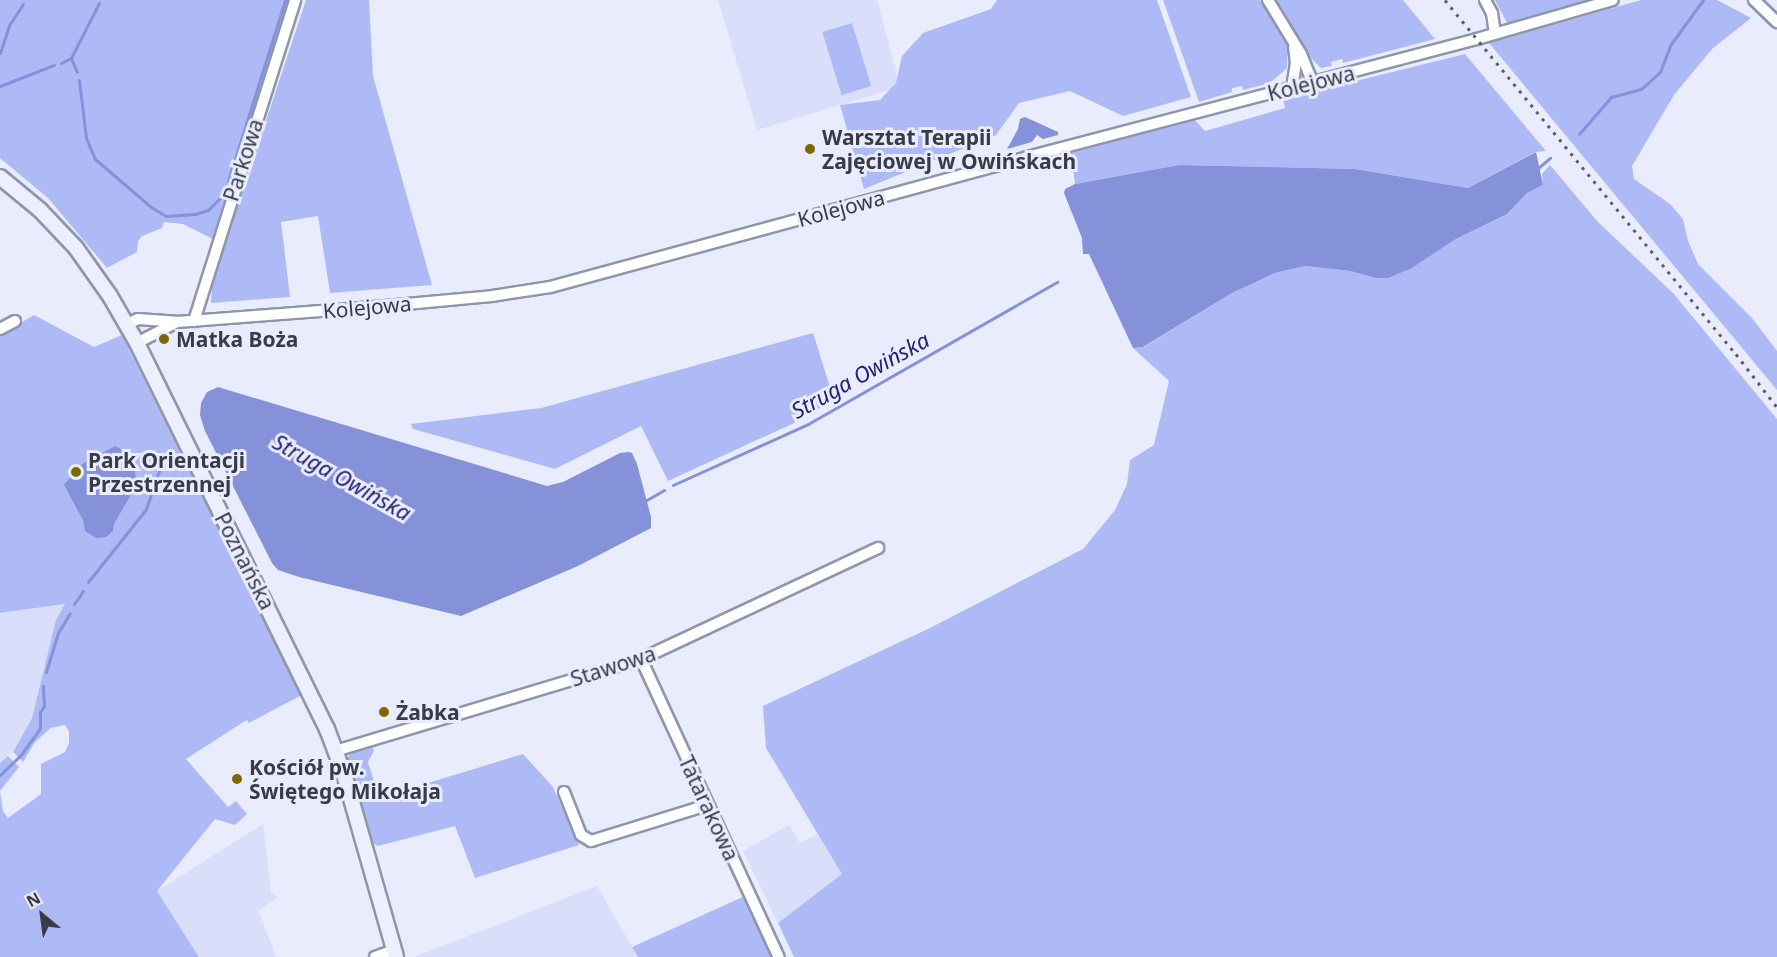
<!DOCTYPE html>
<html>
<head>
<meta charset="utf-8">
<style>
	body { margin:0 }
	#map { position:relative; width:1777px; height:957px; overflow:hidden; background:#e9ecfd; font-family:"Noto Sans",sans-serif }
	div>[style] { position:absolute }
	[style*='--x'] { left:calc(var(--x)*1px); top:calc(var(--y)*1px); width:calc(var(--w)*1px); rotate:calc(var(--a)*1deg) }
	.built>* { inset:0; background:#d9dffb }
	.green>* { inset:0; background:#aebaf6; transform-origin:0 0 }
	.water>* { inset:0; background:#8591d9 }
	.stream>* { height:3px; margin:-1.5px; padding:0 1.5px; transform-origin:1.5px; border-radius:1.5px; background:#8591d9 }
	.roads { filter:drop-shadow(2px 0 #9095ae) drop-shadow(-2px 0 #9095ae) drop-shadow(0 2px #9095ae) drop-shadow(0 -2px #9095ae) }
	.minor>* { height:10px; margin:-5px; padding:0 5px; transform-origin:5px; border-radius:5px; background:#fff }
	.secondary>* { height:14px; margin:-7px; padding:0 7px; transform-origin:7px; border-radius:7px; background:#eceffe }
	.rail>* { height:3px; margin-top:-1.5px; transform-origin:0; background:repeating-linear-gradient(90deg,#595c67 0 3px,transparent 0 9px) }
	.dots>* { width:16px; height:16px; translate:-50% -50%; box-sizing:border-box; border:3px solid #e9ecfd; border-radius:50% }
	span { translate:-50% -50%; white-space:nowrap; text-align:center; line-height:1.15; -webkit-text-stroke:6px #e9ecfd; paint-order:stroke }
	.street-label { font-size:21px; color:#393c46 }
	.poi-label { font-size:21px; color:#393c46; font-weight:700 }
	.left { translate:0 -50%; text-align:left }
	.water-label { font-size:22px; color:#232275; font-style:italic }
	.north { position:absolute; left:12px; top:885px; width:60px; height:60px; -webkit-text-stroke:4px #e9ecfd; paint-order:stroke; rotate:331deg; font-size:16px; font-weight:700; line-height:24px; text-align:center; color:#393c46 }
	.north::after { content:''; display:block; margin:auto; width:21px; height:27px; background:#393c46; clip-path:polygon(50% 0,100% 100%,50% 72%,0 100%) }
</style>
</head>
<body>
<div id="map">
	<div class="built">
		<i style="clip-path:polygon(718px 0,877px 0,900px 87px,757px 130px)"></i>
		<i style="clip-path:polygon(66px 604px,56px 620px,32px 718px,14px 750px,0 763px,0 613px)"></i>
		<i style="clip-path:polygon(263px 824px,271px 892px,278px 897px,259px 911px,276px 957px,199px 957px,157px 891px)"></i>
		<i style="clip-path:polygon(789px 825px,800px 843px,818px 834px,843px 875px,778px 923px,743px 851px)"></i>
		<i style="clip-path:polygon(597px 886px,638px 957px,414px 957px)"></i>
	</div>
	<div class="green">
		<i style="clip-path:polygon(0 0,290px 0,213px 239px,183px 224px,164px 222px,162px 228px,142px 236px,138px 241px,137px 252px,107px 268px,48px 198px,0 158px)"></i>
		<i style="clip-path:polygon(306px 0,369px 0,373px 76px,432px 285px,330px 293px,318px 216px,281px 222px,290px 297px,211px 303px,212px 284px)"></i>
		<i style="clip-path:polygon(997px 0,1157px 0,1191px 97px,1123px 116px,1070px 91px,1019px 103px,996px 135px,864px 189px,840px 105px,880px 100px,896px 83px,902px 56px,923px 33px,991px 9px)"></i>
		<i style="clip-path:polygon(1163px 0,1260px 0,1288px 48px,1287px 68px,1270px 83px,1243px 90px,1242px 86px,1232px 88px,1232px 92px,1199px 102px)"></i>
		<i style="clip-path:polygon(1277px 0,1403px 0,1435px 39px,1343px 63px,1342px 59px,1331px 62px,1332px 66px,1321px 68px,1311px 58px)"></i>
		<i style="clip-path:polygon(1495px 0,1588px 0,1507px 23px)"></i>
		<i style="clip-path:polygon(1641px 0,1717px 0,1751px 18px,1712px 49px,1674px 95px,1632px 166px,1634px 179px,1670px 204px,1683px 219px,1688px 241px,1698px 264px,1752px 318px,1777px 351px,1777px 390px,1489px 43px)"></i>
		<i style="left:852px;top:23px;width:66px;height:31px;rotate:73deg"></i>
		<i style="clip-path:polygon(1465px 54px,1546px 151px,1535px 152px,1468px 188px,1355px 169px,1179px 165px,1075px 184px,1071px 153px,1194px 119px,1205px 131px,1285px 108px,1283px 99px)"></i>
		<i style="clip-path:polygon(1550px 165px,1597px 221px,1673px 293px,1777px 419px,1777px 957px,794px 957px,778px 923px,842px 874px,766px 748px,763px 706px,930px 628px,1083px 549px,1115px 510px,1127px 484px,1130px 460px,1154px 445px,1169px 381px,1133px 348px,1144px 347px,1232px 293px,1275px 273px,1305px 266px,1350px 271px,1376px 278px,1412px 268px,1456px 239px,1507px 214px,1527px 193px,1543px 185px,1542px 174px)"></i>
		<i style="clip-path:polygon(34px 315px,94px 347px,122px 335px,300px 692px,300px 696px,249px 723px,247px 720px,242px 723px,186px 759px,228px 807px,236px 801px,247px 814px,235px 825px,215px 819px,157px 891px,199px 957px,0 957px,0 763px,8px 756px,19px 767px,0 791px,3px 811px,8px 818px,41px 794px,41px 764px,65px 752px,69px 743px,69px 731px,65px 725px,51px 728px,35px 742px,23px 762px,13px 752px,32px 718px,56px 620px,65px 604px,0 613px,0 335px)"></i>
		<i style="clip-path:polygon(813px 333px,834px 400px,792px 424px,668px 481px,641px 426px,555px 469px,413px 429px,411px 424px,541px 408px)"></i>
		<i style="clip-path:polygon(372px 746px,374px 751px,368px 762px,379px 798px,523px 754px,553px 787px,579px 845px,475px 878px,455px 826px,378px 846px,370px 842px,346px 761px,352px 750px)"></i>
		<i style="clip-path:polygon(745px 896px,774px 957px,638px 957px,632px 947px)"></i>
	</div>
	<div class="water">
		<i style="clip-path:polygon(1025px 117px,1058px 132px,1058px 135px,1043px 139px,1037px 135px,1032px 142px,1007px 149px,1018px 129px,1020px 119px)"></i>
		<i style="clip-path:polygon(1536px 152px,1543px 185px,1527px 193px,1507px 214px,1456px 239px,1412px 268px,1388px 278px,1376px 278px,1350px 271px,1305px 266px,1275px 273px,1232px 293px,1143px 347px,1133px 348px,1089px 254px,1083px 254px,1082px 238px,1064px 193px,1065px 189px,1075px 184px,1179px 165px,1355px 169px,1468px 188px)"></i>
		<i style="clip-path:polygon(218px 387px,547px 486px,563px 482px,620px 453px,629px 452px,632px 453px,637px 464px,651px 517px,651px 528px,578px 566px,461px 616px,299px 577px,278px 570px,272px 563px,205px 431px,200px 415px,201px 403px,207px 392px)"></i>
		<i style="clip-path:polygon(115px 446px,126px 452px,135px 472px,137px 484px,114px 524px,113px 531px,106px 537px,96px 538px,85px 531px,83px 520px,64px 485px,81px 465px)"></i>
	</div>
	<div class="stream">
		<i style="--x:0;--y:53;--w:29;--a:-72"></i>
		<i style="--x:9;--y:25;--w:25;--a:-56"></i>
		<i style="--x:71;--y:58;--w:15;--a:67"></i>
		<i style="--x:61;--y:63;--w:11;--a:-27"></i>
		<i style="--x:71;--y:58;--w:62;--a:-63"></i>
		<i style="--x:79;--y:80;--w:58;--a:83.1"></i>
		<i style="--x:86;--y:138;--w:23;--a:67"></i>
		<i style="--x:95;--y:159;--w:74;--a:40.6"></i>
		<i style="--x:151;--y:207;--w:17;--a:31"></i>
		<i style="--x:166;--y:216;--w:29;--a:-4"></i>
		<i style="--x:195;--y:214;--w:14;--a:-17"></i>
		<i style="--x:208;--y:210;--w:24;--a:-45"></i>
		<i style="--x:0;--y:86;--w:58;--a:-21.3"></i>
		<i style="--x:1579;--y:134;--w:49;--a:-49.1"></i>
		<i style="--x:1611;--y:97;--w:31;--a:-15"></i>
		<i style="--x:1641;--y:89;--w:25;--a:-42"></i>
		<i style="--x:1660;--y:72;--w:30;--a:-69"></i>
		<i style="--x:1671;--y:44;--w:54;--a:-54"></i>
		<i style="--x:1538;--y:168;--w:16;--a:-40"></i>
		<i style="--x:228;--y:181;--w:190;--a:-72.5"></i>
		<i style="--x:673;--y:485;--w:148;--a:-24.3"></i>
		<i style="--x:808;--y:424;--w:287;--a:-29.7"></i>
		<i style="--x:645;--y:501;--w:22;--a:-30"></i>
		<i style="--x:88;--y:582;--w:93;--a:-51.5"></i>
		<i style="--x:146;--y:509;--w:43;--a:-71.1"></i>
		<i style="--x:160;--y:468;--w:22;--a:-24"></i>
		<i style="--x:74;--y:604;--w:16;--a:-55"></i>
		<i style="--x:46;--y:672;--w:41;--a:-72.9"></i>
		<i style="--x:58;--y:633;--w:23;--a:-59"></i>
		<i style="--x:0;--y:775;--w:28;--a:-44"></i>
		<i style="--x:20;--y:756;--w:34;--a:-54"></i>
		<i style="--x:40;--y:728;--w:16;--a:-90"></i>
		<i style="--x:40;--y:712;--w:7;--a:-56"></i>
		<i style="--x:44;--y:706;--w:20;--a:-93"></i>
	</div>
	<div class="roads">
		<div class="minor">
			<i style="--x:1268;--y:0;--w:63;--a:58.6"></i>
			<i style="--x:1301;--y:54;--w:31;--a:68"></i>
			<i style="--x:1485;--y:0;--w:15;--a:62"></i>
			<i style="--x:1492;--y:13;--w:21;--a:82"></i>
			<i style="--x:1754;--y:0;--w:32;--a:44"></i>
			<i style="--x:1292;--y:88;--w:25;--a:-81"></i>
			<i style="--x:1296;--y:63;--w:16;--a:-97"></i>
			<i style="--x:194;--y:321;--w:337;--a:-72.5"></i>
			<i style="--x:127;--y:324;--w:12;--a:-24"></i>
			<i style="--x:138;--y:319;--w:39;--a:4"></i>
			<i style="--x:177;--y:322;--w:209;--a:-4.4"></i>
			<i style="--x:385;--y:306;--w:107;--a:-5.3"></i>
			<i style="--x:492;--y:296;--w:59;--a:-8.8"></i>
			<i style="--x:550;--y:287;--w:494;--a:-15.2"></i>
			<i style="--x:1027;--y:157;--w:465;--a:-14.7"></i>
			<i style="--x:1477;--y:39;--w:141;--a:-16"></i>
			<i style="--x:0;--y:329;--w:17;--a:-28"></i>
			<i style="--x:137;--y:343;--w:45;--a:-27.7"></i>
			<i style="--x:641;--y:659;--w:328;--a:65.2"></i>
			<i style="--x:335;--y:751;--w:320;--a:-16.7"></i>
			<i style="--x:641;--y:659;--w:262;--a:-25.1"></i>
			<i style="--x:564;--y:792;--w:46;--a:68.4"></i>
			<i style="--x:581;--y:835;--w:12;--a:31"></i>
			<i style="--x:591;--y:841;--w:121;--a:-17.2"></i>
			<i style="--x:375;--y:957;--w:20;--a:-20"></i>
		</div>
		<div class="secondary">
			<i style="--x:0;--y:177;--w:52;--a:39.5"></i>
			<i style="--x:40;--y:210;--w:52;--a:46.5"></i>
			<i style="--x:76;--y:248;--w:59;--a:54.7"></i>
			<i style="--x:110;--y:296;--w:54;--a:60.1"></i>
			<i style="--x:137;--y:343;--w:430;--a:63.8"></i>
			<i style="--x:327;--y:729;--w:48;--a:69.3"></i>
			<i style="--x:344;--y:774;--w:190;--a:74.1"></i>
		</div>
	</div>
	<div class="rail">
		<i style="--x:1445;--y:0;--w:458;--a:50.6"></i>
		<i style="--x:1736;--y:354;--w:67;--a:52.3"></i>
	</div>
	<div class="dots">
		<i style="left:810px;top:149px;background:#7d6900"></i>
		<i style="left:164px;top:339px;background:#7d6900"></i>
		<i style="left:76px;top:472px;background:#7d6900"></i>
		<i style="left:384px;top:712px;background:#7d6900"></i>
		<i style="left:237px;top:779px;background:#7d6900"></i>
	</div>
	<div class="street-label">
		<span style="left:1311px;top:83px;rotate:-14deg">Kolejowa</span>
		<span style="left:243px;top:160px;rotate:-72deg">Parkowa</span>
		<span style="left:841px;top:208px;rotate:-15deg">Kolejowa</span>
		<span style="left:367px;top:307px;rotate:-5deg">Kolejowa</span>
		<span style="left:245px;top:561px;rotate:63deg">Poznańska</span>
		<span style="left:613px;top:666px;rotate:-18deg">Stawowa</span>
		<span style="left:709px;top:808px;rotate:65deg">Tatarakowa</span>
	</div>
	<div class="poi-label">
		<span class="left" style="left:822px;top:149px">Warsztat Terapii<br>Zajęciowej w Owińskach</span>
		<span class="left" style="left:176px;top:339px">Matka Boża</span>
		<span class="left" style="left:88px;top:472px">Park Orientacji<br>Przestrzennej</span>
		<span class="left" style="left:396px;top:712px">Żabka</span>
		<span class="left" style="left:249px;top:779px">Kościół pw.<br>Świętego Mikołaja</span>
	</div>
	<div class="water-label">
		<span style="left:860px;top:375px;rotate:-29deg">Struga Owińska</span>
		<span style="left:342px;top:477px;rotate:29deg">Struga Owińska</span>
	</div>
	<div class="north">N</div>
</div>
</body>
</html>
